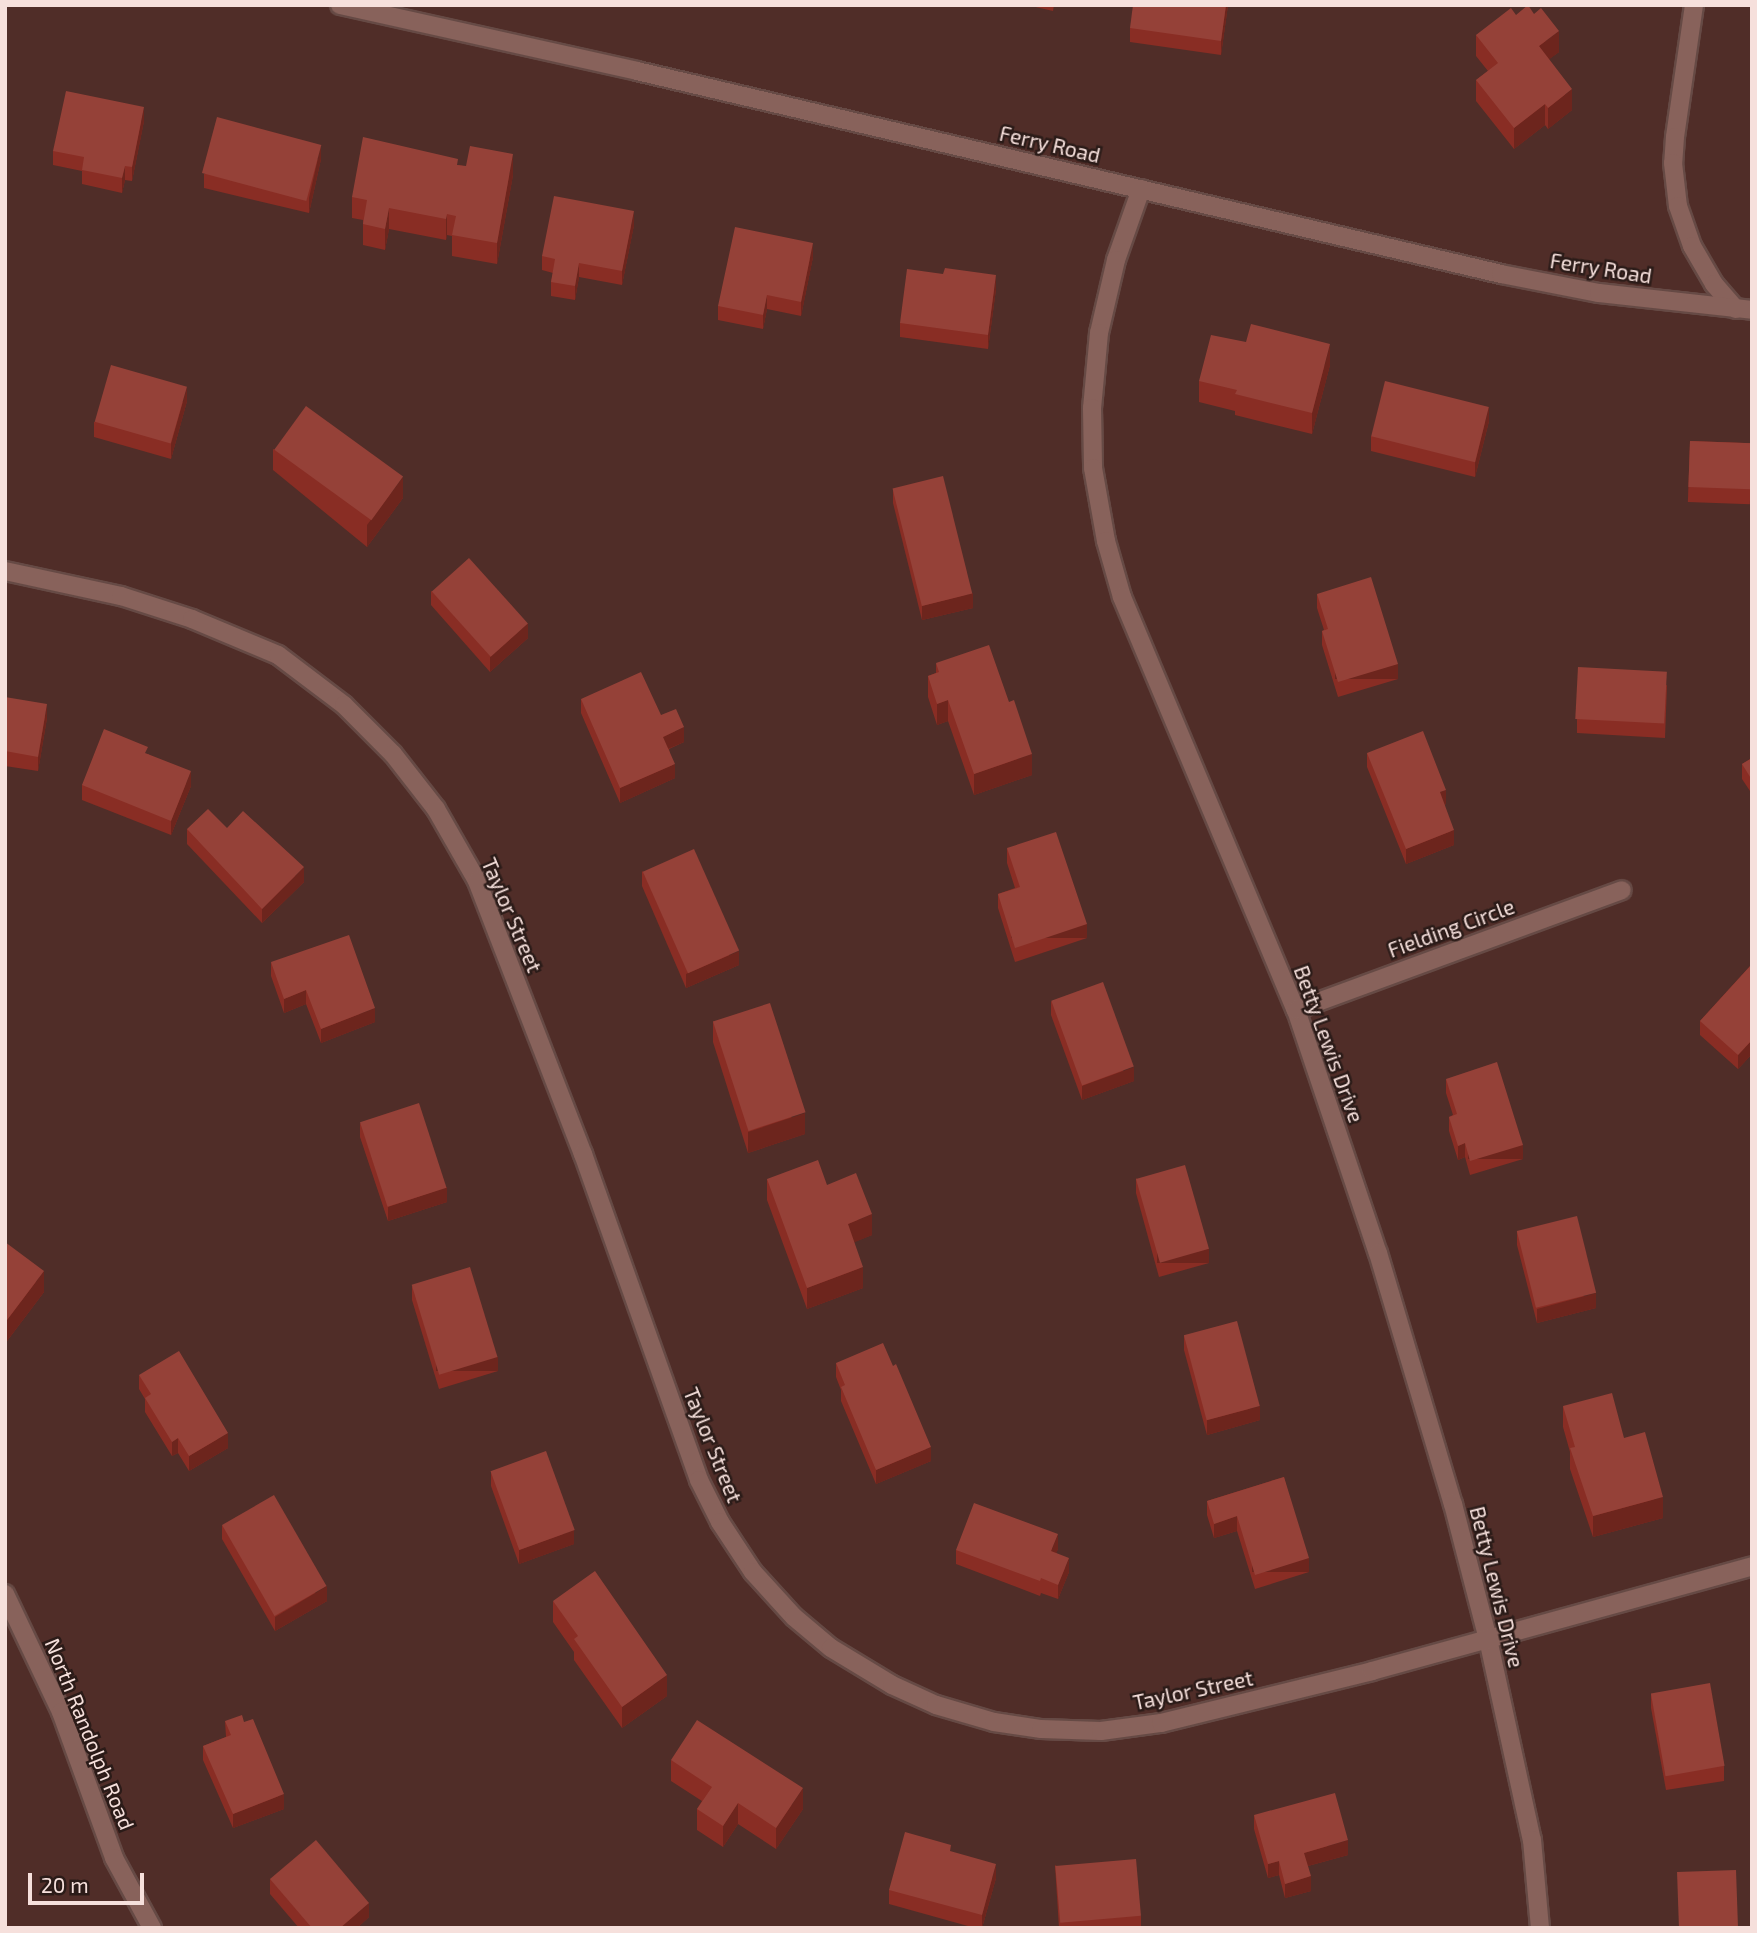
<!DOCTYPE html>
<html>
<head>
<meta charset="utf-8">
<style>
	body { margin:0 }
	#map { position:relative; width:1757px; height:1933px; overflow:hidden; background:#502d28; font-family:"Exo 2",sans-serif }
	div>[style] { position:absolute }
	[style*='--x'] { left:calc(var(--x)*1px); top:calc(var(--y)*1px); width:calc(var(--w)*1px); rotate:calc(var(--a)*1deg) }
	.roads { filter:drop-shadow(2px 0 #664a45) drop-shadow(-2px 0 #664a45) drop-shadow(0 2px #664a45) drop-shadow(0 -2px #664a45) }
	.street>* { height:18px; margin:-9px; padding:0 9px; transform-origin:9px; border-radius:9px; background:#88625b }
	.secondary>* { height:18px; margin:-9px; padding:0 9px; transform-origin:9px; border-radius:9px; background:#88625b }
	.wall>* { inset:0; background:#892d24; transform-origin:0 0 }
	.shaded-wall>* { inset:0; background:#6d251d; transform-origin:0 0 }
	.building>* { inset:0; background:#954138; transform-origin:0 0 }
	span { translate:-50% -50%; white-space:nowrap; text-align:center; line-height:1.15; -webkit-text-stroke:5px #2b1b18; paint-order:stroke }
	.street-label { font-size:21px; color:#f6e0dc }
	.frame { position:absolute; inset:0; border:7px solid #f6e0dc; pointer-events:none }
	.scale { position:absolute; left:28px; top:1873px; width:116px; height:32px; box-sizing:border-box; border:4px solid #f6e0dc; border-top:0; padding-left:9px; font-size:21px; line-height:24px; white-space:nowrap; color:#f6e0dc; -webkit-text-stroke:5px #2b1b18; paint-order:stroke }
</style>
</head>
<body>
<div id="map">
	<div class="roads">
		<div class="street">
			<i style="--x:1694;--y:5;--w:133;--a:98.2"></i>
			<i style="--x:1675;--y:137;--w:26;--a:94"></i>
			<i style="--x:1673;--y:163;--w:43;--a:83.4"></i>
			<i style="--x:1678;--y:206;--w:42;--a:70.7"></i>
			<i style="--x:1692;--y:246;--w:44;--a:59.9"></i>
			<i style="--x:1714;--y:284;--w:33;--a:49"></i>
			<i style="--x:1141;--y:189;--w:75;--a:109.4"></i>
			<i style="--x:1116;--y:260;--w:75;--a:103.1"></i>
			<i style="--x:1099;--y:333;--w:75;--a:95.3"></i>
			<i style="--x:1092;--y:408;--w:60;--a:89"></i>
			<i style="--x:1093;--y:468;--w:74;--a:79.9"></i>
			<i style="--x:1106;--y:541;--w:58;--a:74.1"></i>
			<i style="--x:1122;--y:597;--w:448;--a:67.2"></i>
			<i style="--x:1296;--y:1010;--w:256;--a:71.4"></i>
			<i style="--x:1378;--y:1253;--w:262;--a:73.4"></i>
			<i style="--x:1453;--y:1504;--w:139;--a:75.5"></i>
			<i style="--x:1488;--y:1639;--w:206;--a:77.7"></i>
			<i style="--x:1532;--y:1840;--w:88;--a:84.8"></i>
			<i style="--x:5;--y:571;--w:119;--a:12.2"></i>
			<i style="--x:121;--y:596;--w:75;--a:17.9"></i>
			<i style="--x:192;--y:619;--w:93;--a:22.7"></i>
			<i style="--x:278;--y:655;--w:83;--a:37.1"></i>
			<i style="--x:344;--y:705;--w:69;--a:45"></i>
			<i style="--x:393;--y:754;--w:70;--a:52"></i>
			<i style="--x:436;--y:809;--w:83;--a:60.3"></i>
			<i style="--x:477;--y:881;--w:293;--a:68.8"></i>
			<i style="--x:583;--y:1154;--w:346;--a:70.4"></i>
			<i style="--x:699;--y:1480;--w:47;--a:63.4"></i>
			<i style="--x:720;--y:1522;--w:60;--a:56.6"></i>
			<i style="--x:753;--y:1572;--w:61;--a:47.7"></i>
			<i style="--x:794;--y:1617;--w:48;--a:40"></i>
			<i style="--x:831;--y:1648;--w:71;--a:31.2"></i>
			<i style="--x:892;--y:1685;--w:48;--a:24.4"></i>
			<i style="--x:936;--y:1705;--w:60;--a:16.3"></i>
			<i style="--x:994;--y:1722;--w:48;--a:8.5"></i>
			<i style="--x:1041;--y:1729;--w:60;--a:1.9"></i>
			<i style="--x:1101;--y:1731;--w:61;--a:-7.6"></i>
			<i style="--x:1161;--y:1723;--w:217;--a:-13.8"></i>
			<i style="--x:1372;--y:1671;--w:394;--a:-15.4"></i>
			<i style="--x:1296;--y:1010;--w:347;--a:-20.2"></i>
			<i style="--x:5;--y:1594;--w:131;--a:64.6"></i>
			<i style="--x:61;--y:1712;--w:155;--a:70"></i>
			<i style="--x:114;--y:1858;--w:80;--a:61.5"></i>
		</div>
		<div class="secondary">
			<i style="--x:340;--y:5;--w:304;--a:12.5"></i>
			<i style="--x:637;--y:71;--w:888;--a:13.22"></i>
			<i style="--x:1501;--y:274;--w:100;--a:11"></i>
			<i style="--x:1599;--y:293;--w:154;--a:6.3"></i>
		</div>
	</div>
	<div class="wall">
		<i style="clip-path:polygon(1027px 5px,1054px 5px,1053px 11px)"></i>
		<i style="clip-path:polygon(1228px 5px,1221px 55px,1130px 42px,1130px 28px)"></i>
		<i style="clip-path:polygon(1516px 15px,1559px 52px,1549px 59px,1572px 110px,1548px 129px,1545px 125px,1514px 149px,1476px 101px,1476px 80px,1488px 71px,1476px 56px,1476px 35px)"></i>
		<i style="clip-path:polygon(144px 121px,132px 181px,125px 180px,122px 193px,82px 184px,82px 171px,53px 165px,53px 151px)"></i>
		<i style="clip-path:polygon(321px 159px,309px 213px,204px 188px,204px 174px)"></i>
		<i style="clip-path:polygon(458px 165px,513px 175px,497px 264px,452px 256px,452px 236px,447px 235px,446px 240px,389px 229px,385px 250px,363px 245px,363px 220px,352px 218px,352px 197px)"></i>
		<i style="clip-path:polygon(634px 225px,622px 285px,579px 277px,575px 300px,551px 296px,551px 282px,553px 273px,542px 270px,542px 256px)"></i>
		<i style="clip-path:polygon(813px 257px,801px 316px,767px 309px,763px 329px,718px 320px,718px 306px)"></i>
		<i style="clip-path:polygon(996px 289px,988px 349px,900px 337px,900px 323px)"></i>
		<i style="clip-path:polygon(1330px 365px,1312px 434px,1235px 415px,1235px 411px,1199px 402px,1199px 381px)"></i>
		<i style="clip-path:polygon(187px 401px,171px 459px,94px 437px,94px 422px)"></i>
		<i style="clip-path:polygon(1489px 421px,1475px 477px,1371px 451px,1371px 436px)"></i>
		<i style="left:1690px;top:441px;width:62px;height:61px;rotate:2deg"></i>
		<i style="clip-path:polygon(273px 449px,403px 498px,367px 547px,273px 470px)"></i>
		<i style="clip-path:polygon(893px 489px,973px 608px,922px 620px,893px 503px)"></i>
		<i style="clip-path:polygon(431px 591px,528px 638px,490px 672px,431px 605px)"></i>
		<i style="clip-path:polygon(1317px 594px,1398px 679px,1338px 697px,1322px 645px,1322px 631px,1324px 630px,1317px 608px)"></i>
		<i style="clip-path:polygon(936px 663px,1032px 775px,974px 795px,948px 721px,937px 725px,928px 697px,928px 676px,936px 673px)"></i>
		<i style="clip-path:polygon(1667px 685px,1665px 738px,1577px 733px,1577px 719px)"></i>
		<i style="clip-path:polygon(5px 697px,47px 718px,38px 771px,5px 766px)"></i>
		<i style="clip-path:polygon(581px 699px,661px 715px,684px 742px,669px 749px,675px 778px,620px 803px,581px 713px)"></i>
		<i style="clip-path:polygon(1367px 753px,1446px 804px,1444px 805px,1454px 845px,1406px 864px,1367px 767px)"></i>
		<i style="clip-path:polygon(148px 754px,191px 786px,171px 835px,82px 800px,82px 785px)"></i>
		<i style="clip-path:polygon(1752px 758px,1752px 794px,1742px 779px,1742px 764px)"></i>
		<i style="clip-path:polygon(227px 828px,304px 882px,262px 923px,187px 844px,187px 829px)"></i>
		<i style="clip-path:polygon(1007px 848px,1087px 938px,1015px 962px,998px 908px,998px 894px,1015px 888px,1007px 863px)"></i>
		<i style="clip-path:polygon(642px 871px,739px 965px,686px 988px,642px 886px)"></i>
		<i style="clip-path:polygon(271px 962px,375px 1022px,321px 1043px,306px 1004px,284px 1013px,271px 976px)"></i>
		<i style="clip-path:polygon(1752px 964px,1752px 1054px,1738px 1069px,1700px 1035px,1700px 1021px)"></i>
		<i style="clip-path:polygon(1051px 1001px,1134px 1081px,1082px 1100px,1051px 1015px)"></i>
		<i style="clip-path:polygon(713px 1021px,805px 1134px,748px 1153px,713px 1042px)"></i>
		<i style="clip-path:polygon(1446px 1079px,1523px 1159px,1470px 1175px,1465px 1157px,1458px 1160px,1449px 1131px,1449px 1117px,1453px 1115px,1446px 1093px)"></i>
		<i style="clip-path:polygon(360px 1123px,447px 1202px,388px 1221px,360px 1137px)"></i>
		<i style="clip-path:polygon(1136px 1178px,1209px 1263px,1159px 1277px,1136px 1193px)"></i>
		<i style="clip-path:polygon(767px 1179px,827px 1185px,872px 1235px,854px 1242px,863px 1288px,807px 1309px,767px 1200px)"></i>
		<i style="clip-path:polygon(1517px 1231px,1596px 1308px,1537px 1323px,1517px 1245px)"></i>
		<i style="clip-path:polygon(5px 1242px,44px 1292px,7px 1341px,5px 1340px)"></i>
		<i style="clip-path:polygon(412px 1286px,498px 1371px,439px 1389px,412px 1300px)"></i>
		<i style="clip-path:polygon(1184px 1335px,1260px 1420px,1207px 1435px,1184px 1350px)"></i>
		<i style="clip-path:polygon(836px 1363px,893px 1366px,931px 1461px,876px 1484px,841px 1401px,841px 1390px,836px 1377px)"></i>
		<i style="clip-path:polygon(139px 1375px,228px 1448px,189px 1471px,178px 1453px,172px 1456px,145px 1412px,145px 1399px,139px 1389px)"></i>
		<i style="clip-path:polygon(1563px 1406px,1624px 1438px,1663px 1518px,1593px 1537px,1570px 1469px,1570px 1452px,1563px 1427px)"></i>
		<i style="clip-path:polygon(491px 1471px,574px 1544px,519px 1564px,491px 1486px)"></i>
		<i style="clip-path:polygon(1284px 1477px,1309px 1572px,1255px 1589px,1237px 1531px,1214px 1538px,1207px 1515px,1207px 1501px)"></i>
		<i style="clip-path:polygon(222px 1525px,327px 1601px,275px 1631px,222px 1539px)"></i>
		<i style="clip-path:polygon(1058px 1549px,1056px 1553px,1069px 1572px,1058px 1599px,1041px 1593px,1040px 1596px,956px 1564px,956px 1550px)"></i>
		<i style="clip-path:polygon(553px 1601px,667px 1696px,622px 1728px,574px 1660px,574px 1652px,553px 1622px)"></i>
		<i style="clip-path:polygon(1651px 1694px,1724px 1766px,1724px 1781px,1666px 1790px,1651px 1708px)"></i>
		<i style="clip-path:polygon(225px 1721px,244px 1722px,284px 1809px,233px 1828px,203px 1760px,203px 1746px,226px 1737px)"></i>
		<i style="clip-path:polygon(671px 1760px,803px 1809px,776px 1849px,738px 1824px,723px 1847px,697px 1830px,697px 1809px,702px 1801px,671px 1781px)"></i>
		<i style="clip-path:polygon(1254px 1815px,1348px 1855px,1308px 1866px,1311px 1891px,1285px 1898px,1279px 1875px,1268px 1878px,1254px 1829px)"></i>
		<i style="clip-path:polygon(1055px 1865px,1141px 1916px,1141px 1928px,1059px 1928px)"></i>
		<i style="clip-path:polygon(996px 1878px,982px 1928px,975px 1928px,889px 1904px,889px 1890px)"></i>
		<i style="clip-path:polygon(270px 1879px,369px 1917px,357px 1928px,299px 1928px,270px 1894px)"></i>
	</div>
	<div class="shaded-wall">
		<i style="clip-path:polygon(1226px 5px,1228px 5px,1221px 55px,1221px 41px)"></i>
		<i style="clip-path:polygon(1559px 31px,1559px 52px,1539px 67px,1539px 46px)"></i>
		<i style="clip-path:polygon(1572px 89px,1572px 110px,1548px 129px,1548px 108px)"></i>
		<i style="clip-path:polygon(1545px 104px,1545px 125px,1514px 149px,1514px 128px)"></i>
		<i style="clip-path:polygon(144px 107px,144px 121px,132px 181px,132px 167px)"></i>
		<i style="clip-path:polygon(321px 145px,321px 159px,309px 213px,309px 198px)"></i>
		<i style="clip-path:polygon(513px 154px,513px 175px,497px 264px,497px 243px)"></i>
		<i style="clip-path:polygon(125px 166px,125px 180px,122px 193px,122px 178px)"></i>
		<i style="clip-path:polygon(389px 208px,389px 229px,385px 250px,385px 229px)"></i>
		<i style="clip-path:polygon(634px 211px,634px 225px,622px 285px,622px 271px)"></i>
		<i style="clip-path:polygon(447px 214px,447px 235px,446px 240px,446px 219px)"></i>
		<i style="clip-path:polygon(813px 243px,813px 257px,801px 316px,801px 302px)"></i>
		<i style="clip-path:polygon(579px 263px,579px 277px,575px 300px,575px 286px)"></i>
		<i style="clip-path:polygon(996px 275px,996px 289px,988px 349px,988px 335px)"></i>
		<i style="clip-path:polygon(767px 295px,767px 309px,763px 329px,763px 315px)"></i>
		<i style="clip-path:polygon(1330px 344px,1330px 365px,1312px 434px,1312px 413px)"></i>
		<i style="clip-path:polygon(187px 387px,187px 401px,171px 459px,171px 444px)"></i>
		<i style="clip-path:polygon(1489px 406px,1489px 421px,1475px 477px,1475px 463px)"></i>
		<i style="clip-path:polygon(403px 477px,403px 498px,367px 547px,367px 525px)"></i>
		<i style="clip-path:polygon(973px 593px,973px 608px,922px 620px,922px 606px)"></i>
		<i style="clip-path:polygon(528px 623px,528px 638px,490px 672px,490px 657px)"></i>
		<i style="left:1398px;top:664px;width:15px;height:63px;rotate:90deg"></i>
		<i style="clip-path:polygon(948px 700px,948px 721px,937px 725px,937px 704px)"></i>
		<i style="clip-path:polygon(47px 704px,47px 718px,38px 771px,38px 757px)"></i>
		<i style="clip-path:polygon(684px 727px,684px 742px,663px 751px,663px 737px)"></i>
		<i style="clip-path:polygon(1032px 754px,1032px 775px,974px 795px,974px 774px)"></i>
		<i style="clip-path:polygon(675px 764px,675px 778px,620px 803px,620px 788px)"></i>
		<i style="clip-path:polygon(191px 771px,191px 786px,171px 835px,171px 821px)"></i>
		<i style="clip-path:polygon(1446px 790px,1446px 804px,1440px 807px,1440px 792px)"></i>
		<i style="clip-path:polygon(1454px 830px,1454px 845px,1406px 864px,1406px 849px)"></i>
		<i style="clip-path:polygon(304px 867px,304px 882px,262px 923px,262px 909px)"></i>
		<i style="left:1087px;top:924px;width:14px;height:76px;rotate:90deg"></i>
		<i style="clip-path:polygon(739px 951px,739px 965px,686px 988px,686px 974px)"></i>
		<i style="clip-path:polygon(306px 990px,306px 1004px,284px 1013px,284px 999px)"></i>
		<i style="clip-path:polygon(375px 1008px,375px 1022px,321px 1043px,321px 1029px)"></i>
		<i style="clip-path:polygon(1752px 1040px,1752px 1054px,1738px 1069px,1738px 1055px)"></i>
		<i style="clip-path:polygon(1134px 1067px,1134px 1081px,1082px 1100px,1082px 1086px)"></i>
		<i style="clip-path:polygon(805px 1113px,805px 1134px,748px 1153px,748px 1132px)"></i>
		<i style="clip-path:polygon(1465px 1143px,1465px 1157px,1458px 1160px,1458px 1146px)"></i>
		<i style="left:1523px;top:1145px;width:14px;height:55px;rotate:90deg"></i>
		<i style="clip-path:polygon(447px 1187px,447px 1202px,388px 1221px,388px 1207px)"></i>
		<i style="clip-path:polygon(872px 1214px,872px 1235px,848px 1245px,848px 1224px)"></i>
		<i style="left:1209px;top:1249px;width:14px;height:52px;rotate:90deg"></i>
		<i style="clip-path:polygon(863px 1267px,863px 1288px,807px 1309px,807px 1288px)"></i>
		<i style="clip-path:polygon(44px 1271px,44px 1292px,7px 1341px,7px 1320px)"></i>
		<i style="clip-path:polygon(1596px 1293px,1596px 1308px,1537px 1323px,1537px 1309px)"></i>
		<i style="left:498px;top:1357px;width:14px;height:62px;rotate:90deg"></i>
		<i style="clip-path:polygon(1260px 1406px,1260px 1420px,1207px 1435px,1207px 1420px)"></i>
		<i style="clip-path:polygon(228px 1433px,228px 1448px,189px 1471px,189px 1456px)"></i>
		<i style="clip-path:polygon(178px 1438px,178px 1453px,172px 1456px,172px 1442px)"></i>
		<i style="clip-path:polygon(931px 1447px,931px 1461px,876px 1484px,876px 1470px)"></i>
		<i style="clip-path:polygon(1663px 1497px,1663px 1518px,1593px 1537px,1593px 1516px)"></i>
		<i style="clip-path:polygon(1237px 1516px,1237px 1531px,1214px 1538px,1214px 1524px)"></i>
		<i style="clip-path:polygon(574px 1530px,574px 1544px,519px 1564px,519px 1550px)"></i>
		<i style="clip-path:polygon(1058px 1534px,1058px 1549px,1051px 1565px,1051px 1551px)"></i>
		<i style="clip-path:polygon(1069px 1558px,1069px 1572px,1058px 1599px,1058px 1585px)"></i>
		<i style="left:1309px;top:1558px;width:14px;height:57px;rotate:90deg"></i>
		<i style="clip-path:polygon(327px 1586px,327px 1601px,275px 1631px,275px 1617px)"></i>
		<i style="clip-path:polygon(667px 1675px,667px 1696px,622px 1728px,622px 1707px)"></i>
		<i style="clip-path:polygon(803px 1788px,803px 1809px,776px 1849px,776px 1828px)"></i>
		<i style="clip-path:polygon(284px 1794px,284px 1809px,233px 1828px,233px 1814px)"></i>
		<i style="clip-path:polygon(738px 1803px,738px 1824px,723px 1847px,723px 1826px)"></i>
		<i style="clip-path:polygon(1348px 1840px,1348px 1855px,1304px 1867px,1304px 1853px)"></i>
		<i style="clip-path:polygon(1279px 1861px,1279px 1875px,1268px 1878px,1268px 1864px)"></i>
		<i style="clip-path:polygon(996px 1864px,996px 1878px,982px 1928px,982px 1915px)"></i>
		<i style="clip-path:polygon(1311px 1876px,1311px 1891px,1285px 1898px,1285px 1884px)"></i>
		<i style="clip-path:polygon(369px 1903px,369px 1917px,357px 1928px,340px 1928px)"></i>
	</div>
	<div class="building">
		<i style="clip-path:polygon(1133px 5px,1226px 5px,1221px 41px,1130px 28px)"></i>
		<i style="clip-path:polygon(1528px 5px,1534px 14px,1541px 8px,1559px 31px,1539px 46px,1572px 89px,1548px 108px,1545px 104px,1514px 128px,1476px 80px,1498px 63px,1476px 35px,1511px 8px,1516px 15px)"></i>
		<i style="clip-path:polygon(66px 91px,144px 107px,132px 167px,125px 166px,122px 178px,82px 170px,84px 157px,53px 151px)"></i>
		<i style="left:217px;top:117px;width:108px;height:58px;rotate:15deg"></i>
		<i style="clip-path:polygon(363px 137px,458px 159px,457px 165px,466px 166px,470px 146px,513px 154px,497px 243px,452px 235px,456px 216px,447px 214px,446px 219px,389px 208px,385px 229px,363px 224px,367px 200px,352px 197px)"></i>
		<i style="clip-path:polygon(554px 196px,634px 211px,622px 271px,579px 263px,575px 286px,551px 282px,555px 259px,542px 256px)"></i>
		<i style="clip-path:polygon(735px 227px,813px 243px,801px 302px,767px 295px,763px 315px,718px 306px)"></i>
		<i style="clip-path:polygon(945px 268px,996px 275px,988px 335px,900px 323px,907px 269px,943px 274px)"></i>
		<i style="clip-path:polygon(1251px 324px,1330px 344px,1312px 413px,1235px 394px,1237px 390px,1199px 381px,1211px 335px,1246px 342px)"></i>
		<i style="left:111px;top:365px;width:79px;height:59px;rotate:16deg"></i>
		<i style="left:1385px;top:381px;width:107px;height:57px;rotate:14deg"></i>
		<i style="left:306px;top:406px;width:120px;height:54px;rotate:36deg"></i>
		<i style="left:1690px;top:441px;width:62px;height:46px;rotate:2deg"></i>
		<i style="left:943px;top:476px;width:121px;height:52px;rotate:76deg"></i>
		<i style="left:469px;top:558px;width:88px;height:50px;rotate:48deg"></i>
		<i style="clip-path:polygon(1371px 577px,1398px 664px,1338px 682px,1322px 631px,1328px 629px,1317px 594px)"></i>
		<i style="clip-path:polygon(989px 645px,1009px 702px,1014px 700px,1032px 754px,974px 774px,948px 700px,937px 704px,928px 676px,939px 672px,936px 663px)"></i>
		<i style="left:1578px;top:667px;width:89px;height:52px;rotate:3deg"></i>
		<i style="clip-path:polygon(641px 672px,661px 715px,676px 709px,684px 727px,663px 737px,675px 764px,620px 788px,581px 699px)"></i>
		<i style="clip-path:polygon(5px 697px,47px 704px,38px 757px,5px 751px)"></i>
		<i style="clip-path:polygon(104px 729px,148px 747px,145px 753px,191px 771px,171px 821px,82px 785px)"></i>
		<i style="clip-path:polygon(1423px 731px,1446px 790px,1440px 792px,1454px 830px,1406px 849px,1367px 753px)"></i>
		<i style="clip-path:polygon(1752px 758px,1752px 780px,1742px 764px)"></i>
		<i style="clip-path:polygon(208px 809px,227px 828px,243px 811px,304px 867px,262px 909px,187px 829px)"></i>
		<i style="clip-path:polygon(1056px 832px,1087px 924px,1015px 948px,998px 894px,1020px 887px,1007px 848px)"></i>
		<i style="left:694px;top:849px;width:111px;height:56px;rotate:66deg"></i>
		<i style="clip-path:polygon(349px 935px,375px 1008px,321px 1029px,306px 990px,284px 999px,271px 962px)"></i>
		<i style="clip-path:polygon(1752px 964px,1752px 1040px,1738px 1055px,1700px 1021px)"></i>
		<i style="left:1103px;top:982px;width:90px;height:55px;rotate:70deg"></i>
		<i style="left:770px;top:1003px;width:115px;height:60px;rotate:72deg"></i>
		<i style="clip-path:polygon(1497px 1062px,1523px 1145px,1470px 1161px,1465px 1143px,1458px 1146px,1449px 1117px,1457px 1114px,1446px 1079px)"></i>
		<i style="left:419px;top:1103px;width:89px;height:62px;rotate:72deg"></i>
		<i style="clip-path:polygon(818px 1160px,827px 1185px,856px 1173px,872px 1214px,848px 1224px,863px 1267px,807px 1288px,767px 1179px)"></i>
		<i style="left:1185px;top:1165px;width:87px;height:51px;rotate:74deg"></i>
		<i style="left:1577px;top:1216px;width:79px;height:62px;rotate:76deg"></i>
		<i style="clip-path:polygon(5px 1242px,44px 1271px,7px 1320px,5px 1319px)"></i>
		<i style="left:470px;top:1267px;width:94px;height:61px;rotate:73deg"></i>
		<i style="left:1237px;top:1321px;width:88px;height:55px;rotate:75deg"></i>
		<i style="clip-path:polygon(883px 1343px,893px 1366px,896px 1364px,931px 1447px,876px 1470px,841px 1387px,845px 1385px,836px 1363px)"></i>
		<i style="clip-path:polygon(179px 1351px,228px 1433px,189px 1456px,178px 1438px,172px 1442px,145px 1398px,151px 1394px,139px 1375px)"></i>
		<i style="clip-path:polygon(1612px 1393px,1624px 1438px,1645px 1432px,1663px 1497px,1593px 1516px,1570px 1448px,1575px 1447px,1563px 1406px)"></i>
		<i style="left:546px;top:1451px;width:84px;height:59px;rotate:70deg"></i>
		<i style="clip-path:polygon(1284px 1477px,1309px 1558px,1255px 1575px,1237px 1516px,1214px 1524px,1207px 1501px)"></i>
		<i style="left:274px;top:1495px;width:105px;height:60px;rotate:60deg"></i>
		<i style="clip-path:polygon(974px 1503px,1058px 1534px,1051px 1551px,1069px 1558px,1058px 1585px,1041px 1578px,1040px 1581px,956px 1550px)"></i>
		<i style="clip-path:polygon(595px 1571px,667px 1675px,622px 1707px,574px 1639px,578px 1636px,553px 1601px)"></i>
		<i style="left:1710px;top:1683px;width:84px;height:60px;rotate:80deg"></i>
		<i style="clip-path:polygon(242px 1715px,244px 1722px,253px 1719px,284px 1794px,233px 1814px,203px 1746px,231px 1735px,225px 1721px)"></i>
		<i style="clip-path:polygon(697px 1720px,803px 1788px,776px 1828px,738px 1803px,723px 1826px,697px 1809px,712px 1787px,671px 1760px)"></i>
		<i style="clip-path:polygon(1335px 1793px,1348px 1840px,1304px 1853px,1311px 1876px,1285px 1884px,1279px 1861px,1268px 1864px,1254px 1815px)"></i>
		<i style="clip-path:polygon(905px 1832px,951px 1845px,950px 1851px,996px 1864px,982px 1915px,889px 1890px)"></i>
		<i style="clip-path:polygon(316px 1840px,369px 1903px,340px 1928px,312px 1928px,270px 1879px)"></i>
		<i style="left:1136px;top:1859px;width:57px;height:81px;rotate:85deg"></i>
		<i style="left:1736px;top:1870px;width:58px;height:59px;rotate:88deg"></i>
	</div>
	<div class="street-label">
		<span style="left:1050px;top:144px;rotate:13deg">Ferry Road</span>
		<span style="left:1601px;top:268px;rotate:9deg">Ferry Road</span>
		<span style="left:512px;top:915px;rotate:67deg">Taylor Street</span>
		<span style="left:1451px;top:928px;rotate:-20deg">Fielding Circle</span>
		<span style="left:1329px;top:1044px;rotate:70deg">Betty Lewis Drive</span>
		<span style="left:713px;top:1445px;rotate:68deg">Taylor Street</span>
		<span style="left:1497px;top:1587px;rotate:76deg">Betty Lewis Drive</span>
		<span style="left:1193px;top:1690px;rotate:-12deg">Taylor Street</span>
		<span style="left:90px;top:1734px;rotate:68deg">North Randolph Road</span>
	</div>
	<div class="frame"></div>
	<div class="scale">20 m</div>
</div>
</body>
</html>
